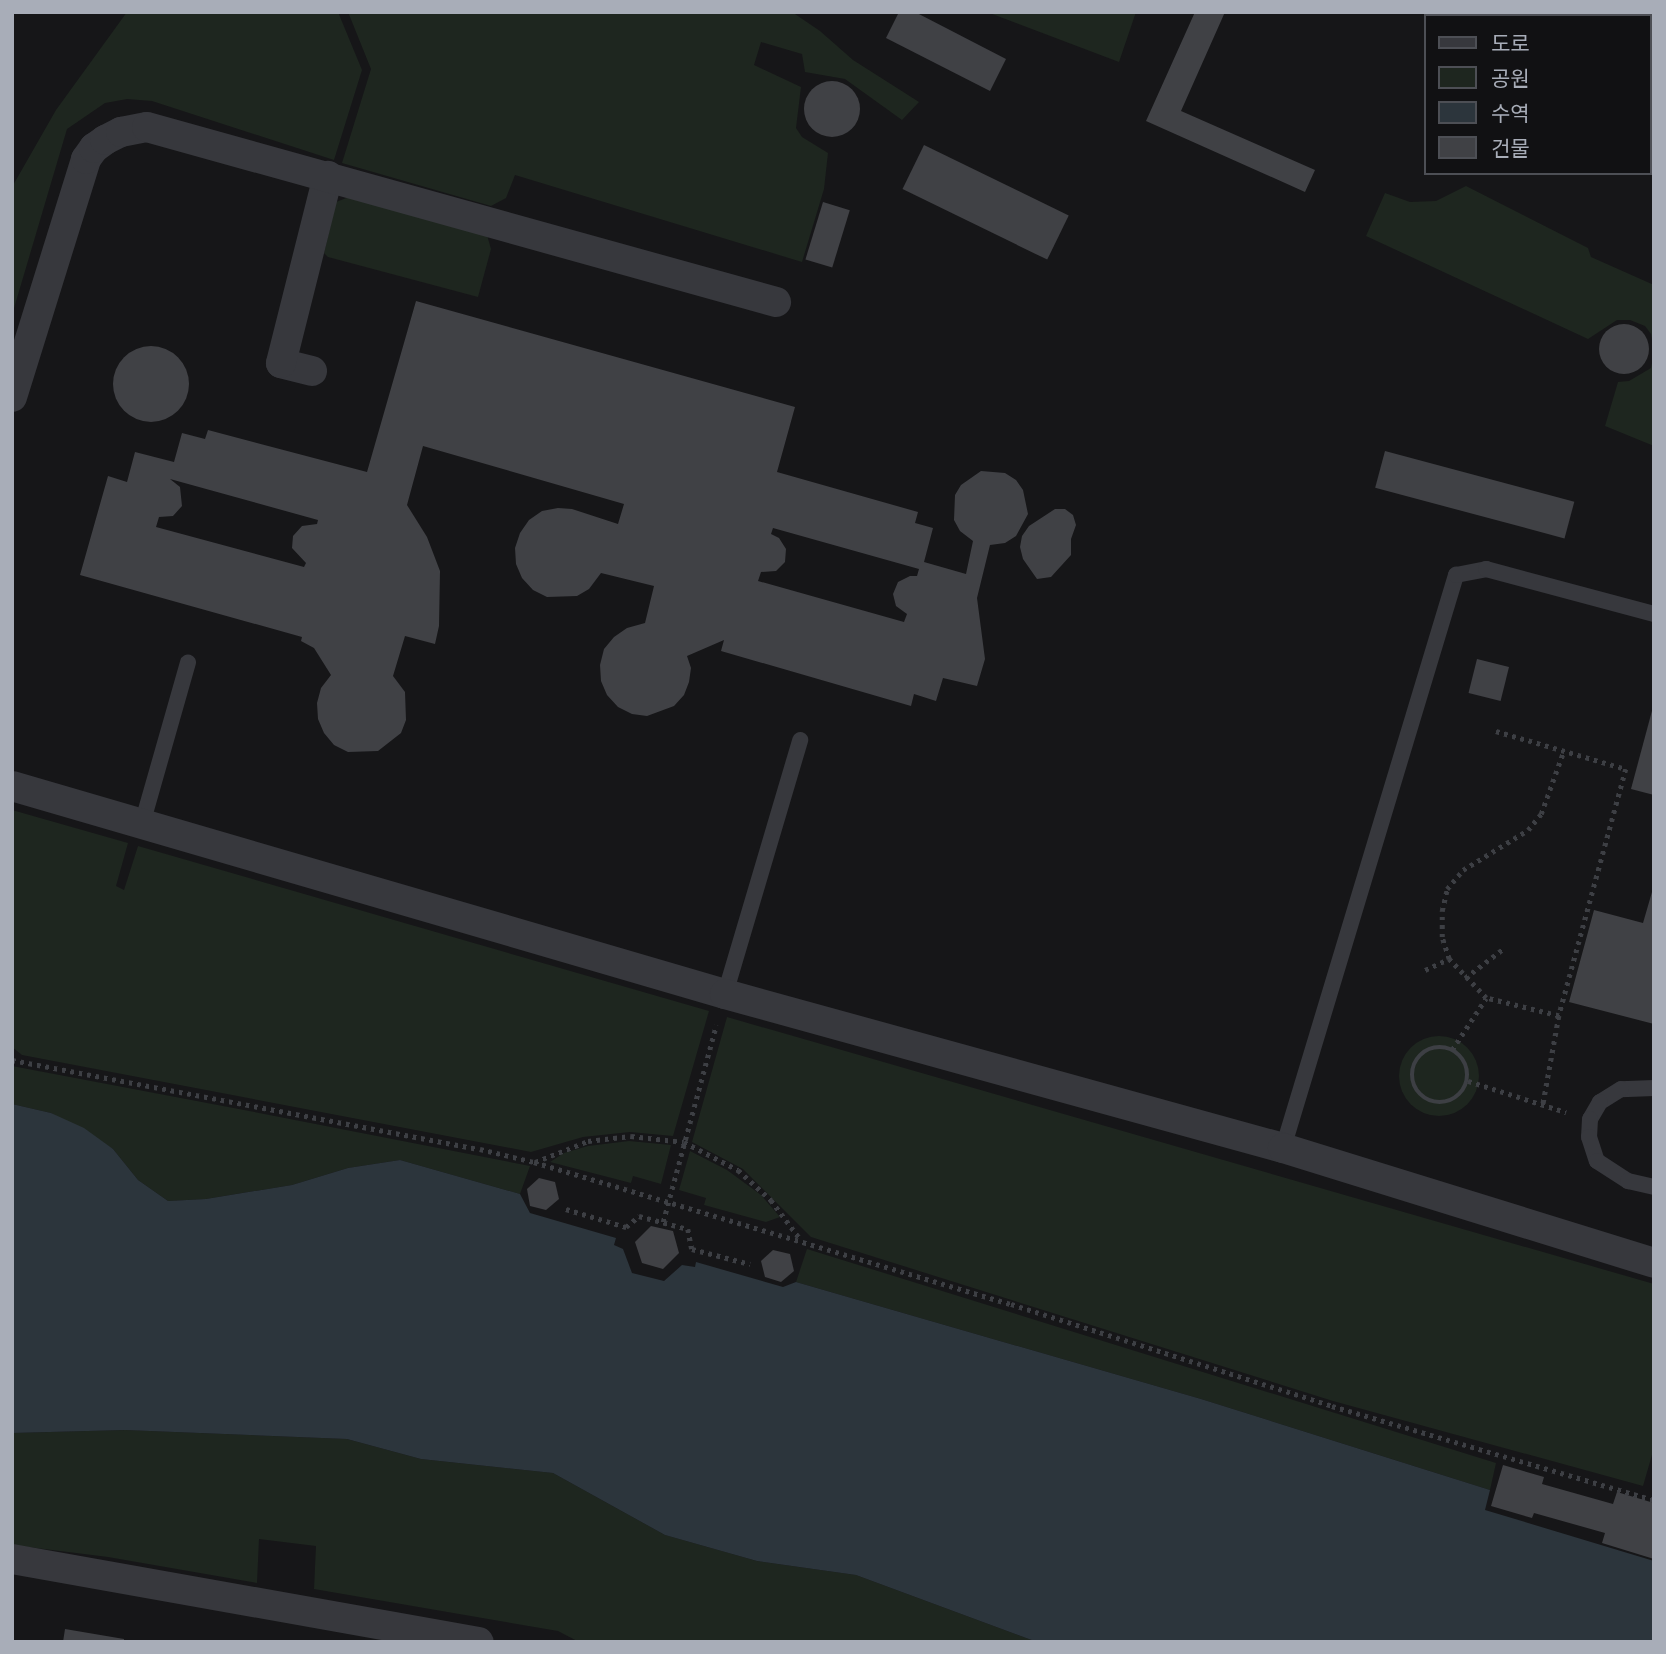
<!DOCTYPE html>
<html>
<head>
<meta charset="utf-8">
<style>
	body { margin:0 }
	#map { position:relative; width:1666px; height:1654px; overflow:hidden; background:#161618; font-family:Jost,"Noto Sans KR",sans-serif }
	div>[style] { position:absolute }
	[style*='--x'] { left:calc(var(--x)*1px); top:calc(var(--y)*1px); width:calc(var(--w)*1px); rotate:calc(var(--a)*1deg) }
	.green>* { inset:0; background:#1e261f }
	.round { border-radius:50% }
	.water>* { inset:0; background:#2c353c }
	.building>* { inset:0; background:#404145; transform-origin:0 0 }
	.path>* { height:4.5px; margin-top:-2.25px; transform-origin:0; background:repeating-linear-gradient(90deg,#3d3f44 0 3.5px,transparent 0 8.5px) }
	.path>.ring { margin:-2.25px; padding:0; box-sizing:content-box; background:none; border:4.5px solid #3d3f44; border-radius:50% }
	.lane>* { height:16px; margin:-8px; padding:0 8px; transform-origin:8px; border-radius:8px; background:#37383d }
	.street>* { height:30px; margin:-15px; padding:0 15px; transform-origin:15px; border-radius:15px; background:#37383d }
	span { translate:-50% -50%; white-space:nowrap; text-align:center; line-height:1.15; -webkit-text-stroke:6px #111113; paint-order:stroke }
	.frame { position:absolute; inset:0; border:14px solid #a8adb8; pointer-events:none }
	.legend { position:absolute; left:1424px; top:14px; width:228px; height:161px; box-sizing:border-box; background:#111113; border:2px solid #4d4f55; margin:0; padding:9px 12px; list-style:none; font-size:21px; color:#a8adb8 }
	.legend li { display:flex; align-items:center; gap:14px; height:35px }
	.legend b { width:35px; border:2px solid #4d4f55 }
</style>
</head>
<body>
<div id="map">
	<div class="green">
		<i style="clip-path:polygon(127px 12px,338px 12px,362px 70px,334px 160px,152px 101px,127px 99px,105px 103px,67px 129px,12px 315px,12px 187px,56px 110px)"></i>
		<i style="clip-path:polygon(348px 12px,792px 12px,820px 31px,853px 60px,919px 102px,902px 120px,845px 79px,805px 72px,802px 54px,761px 42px,754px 65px,801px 87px,796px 128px,802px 137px,828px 153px,824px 189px,802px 262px,515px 175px,506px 198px,491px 206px,342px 163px,371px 69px)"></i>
		<i style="clip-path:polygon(987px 12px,1136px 12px,1119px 62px)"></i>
		<i style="clip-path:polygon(1466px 186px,1588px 248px,1591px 257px,1654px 285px,1654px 446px,1605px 426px,1618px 382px,1629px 381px,1651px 368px,1654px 352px,1651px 334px,1645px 326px,1630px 320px,1617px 320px,1588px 339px,1366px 236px,1385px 193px,1410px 202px,1436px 201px)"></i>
		<i style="clip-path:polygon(349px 197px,487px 235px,491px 249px,478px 297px,328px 257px,324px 253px,336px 202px)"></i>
		<i style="clip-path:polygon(12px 810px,128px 843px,116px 886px,124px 890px,138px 846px,709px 1011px,673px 1136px,630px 1132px,583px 1137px,531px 1152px,22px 1055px,12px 1047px)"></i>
		<i style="clip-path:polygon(727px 1017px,1654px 1284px,1654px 1448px,1643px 1486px,1333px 1401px,811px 1237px,743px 1169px,692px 1142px)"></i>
		<i class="round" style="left:1399px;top:1036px;width:80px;height:80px"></i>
		<i style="clip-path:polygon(12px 1066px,244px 1110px,530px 1166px,520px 1194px,400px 1160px,348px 1168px,292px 1185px,206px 1199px,168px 1201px,138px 1180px,113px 1149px,51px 1113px,12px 1104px)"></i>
		<i style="clip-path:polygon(629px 1141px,671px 1145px,661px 1184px,633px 1176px,631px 1183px,550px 1162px,564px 1153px,588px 1146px)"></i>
		<i style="clip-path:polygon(690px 1151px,727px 1170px,761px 1195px,780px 1217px,766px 1222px,704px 1205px,706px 1198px,679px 1190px)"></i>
		<i style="clip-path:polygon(807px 1249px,1496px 1463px,1490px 1490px,1201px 1399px,796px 1282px)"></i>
		<i style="clip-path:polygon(125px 1430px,347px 1439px,421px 1459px,553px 1473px,665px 1535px,757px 1561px,856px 1575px,1037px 1642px,579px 1642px,558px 1631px,314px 1589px,316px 1546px,259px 1539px,257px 1583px,108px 1557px,12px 1545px,12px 1433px)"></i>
	</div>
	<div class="water">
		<i style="clip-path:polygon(12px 1104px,51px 1113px,84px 1128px,113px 1149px,138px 1180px,168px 1201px,206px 1199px,292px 1185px,348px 1168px,400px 1160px,520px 1194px,530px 1213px,616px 1238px,614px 1245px,623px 1249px,632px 1273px,664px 1281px,682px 1265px,695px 1267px,696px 1262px,783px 1287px,796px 1282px,1201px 1399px,1490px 1490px,1485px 1510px,1654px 1561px,1654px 1642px,1037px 1642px,856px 1575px,757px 1561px,665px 1535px,553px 1473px,421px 1459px,347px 1439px,125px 1430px,12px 1433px)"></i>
	</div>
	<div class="building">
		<i style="clip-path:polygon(899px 12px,915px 12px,1006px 59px,990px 91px,886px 38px)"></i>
		<i style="clip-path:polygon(1195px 12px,1225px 12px,1181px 111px,1315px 170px,1305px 192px,1146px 121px)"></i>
		<i class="round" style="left:804px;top:81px;width:56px;height:56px"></i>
		<i style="left:924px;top:145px;width:161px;height:49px;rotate:26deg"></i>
		<i style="left:823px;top:202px;width:28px;height:60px;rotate:17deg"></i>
		<i style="clip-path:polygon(evenodd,416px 301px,795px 407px,777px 472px,918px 512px,915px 523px,933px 528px,924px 562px,966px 574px,973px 541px,960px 531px,954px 520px,955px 495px,961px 485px,981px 471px,1005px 473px,1016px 480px,1023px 490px,1028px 514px,1016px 536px,1005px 543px,990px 545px,977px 598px,985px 659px,977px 686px,943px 678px,936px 701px,914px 694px,911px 706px,721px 651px,724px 640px,687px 656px,691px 668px,689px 682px,684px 695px,674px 706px,647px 716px,632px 714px,618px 707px,607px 695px,601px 681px,600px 665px,604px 649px,614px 637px,627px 628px,645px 623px,654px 586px,601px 573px,589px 589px,577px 596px,547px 597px,533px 590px,522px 578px,516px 564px,515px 548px,520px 533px,529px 520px,542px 511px,558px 508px,572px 509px,618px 524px,624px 504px,423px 446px,407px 505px,427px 537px,440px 571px,439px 626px,435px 644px,405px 636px,393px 676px,405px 692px,406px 720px,401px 733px,378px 751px,348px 752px,334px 745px,324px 733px,318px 719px,317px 703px,321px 688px,331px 675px,314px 648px,301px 641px,302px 637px,80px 575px,108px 476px,127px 482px,135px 452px,174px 462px,182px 433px,205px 439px,208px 430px,367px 472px,416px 301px,170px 479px,318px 520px,317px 524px,302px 526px,293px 536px,292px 548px,306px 563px,304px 567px,156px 527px,159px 517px,173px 516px,182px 506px,180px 487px,170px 479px,416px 301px,773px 528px,919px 569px,917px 576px,910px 576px,898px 582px,893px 594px,896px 606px,907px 614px,904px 622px,758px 581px,761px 572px,776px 571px,785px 562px,786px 549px,779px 538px,771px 534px,773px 528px)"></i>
		<i class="round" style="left:1599px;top:324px;width:50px;height:50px"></i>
		<i class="round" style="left:113px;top:346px;width:76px;height:76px"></i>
		<i style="left:1385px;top:451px;width:196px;height:38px;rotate:15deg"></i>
		<i style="clip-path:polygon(1055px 509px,1065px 509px,1073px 515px,1076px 525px,1071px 539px,1071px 555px,1051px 577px,1037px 579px,1023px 559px,1020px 547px,1022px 536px,1029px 526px)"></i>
		<i style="left:1477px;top:659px;width:33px;height:35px;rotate:14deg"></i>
		<i style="clip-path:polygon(1653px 707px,1654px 707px,1654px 795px,1631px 789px)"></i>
		<i style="clip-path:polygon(1654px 885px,1654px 1024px,1569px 1002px,1594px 910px,1643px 923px)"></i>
		<i style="clip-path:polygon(539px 1178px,555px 1182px,559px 1199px,546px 1210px,530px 1206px,527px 1189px)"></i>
		<i style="clip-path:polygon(651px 1226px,673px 1231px,679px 1253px,663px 1269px,642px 1263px,635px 1242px)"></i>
		<i style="clip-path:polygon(773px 1250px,790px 1254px,794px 1271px,781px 1282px,765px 1277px,761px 1261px)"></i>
		<i style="clip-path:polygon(1503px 1465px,1544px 1477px,1542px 1484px,1613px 1504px,1617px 1492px,1654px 1503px,1654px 1559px,1602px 1543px,1605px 1533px,1534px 1513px,1532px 1518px,1491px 1506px)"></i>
		<i style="clip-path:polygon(65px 1629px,124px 1639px,124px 1642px,63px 1642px)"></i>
	</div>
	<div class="path">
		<i style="--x:1496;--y:731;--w:135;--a:16.3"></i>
		<i style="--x:1626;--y:769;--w:256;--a:105.2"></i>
		<i style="--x:1559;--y:1016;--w:90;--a:100.2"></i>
		<i style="--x:1425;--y:970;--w:26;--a:-25"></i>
		<i style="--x:1465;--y:978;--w:48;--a:-37.3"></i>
		<i style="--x:1559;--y:1016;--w:75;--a:-166.1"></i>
		<i style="--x:1486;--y:998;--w:54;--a:-133.5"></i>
		<i style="--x:1449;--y:959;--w:23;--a:-108"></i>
		<i style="--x:1442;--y:937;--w:26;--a:-90"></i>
		<i style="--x:1442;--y:911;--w:23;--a:-77"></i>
		<i style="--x:1447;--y:889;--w:25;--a:-50"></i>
		<i style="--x:1463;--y:870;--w:76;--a:-31.6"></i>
		<i style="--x:1528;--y:830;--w:21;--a:-51"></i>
		<i style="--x:1541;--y:814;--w:68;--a:-70.2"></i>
		<i class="ring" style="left:1412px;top:1047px;width:51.5px;height:51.5px"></i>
		<i style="--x:1452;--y:1050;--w:62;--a:-56.8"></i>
		<i style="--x:12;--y:1060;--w:476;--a:10.8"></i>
		<i style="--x:480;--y:1149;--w:56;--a:13.5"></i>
		<i style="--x:534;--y:1162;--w:498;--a:16.6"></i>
		<i style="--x:1011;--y:1304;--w:337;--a:17.6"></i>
		<i style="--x:1332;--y:1406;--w:335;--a:16.3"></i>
		<i style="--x:1468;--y:1081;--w:103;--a:17.6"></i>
		<i style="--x:535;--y:1162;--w:57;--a:-21.6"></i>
		<i style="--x:588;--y:1141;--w:43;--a:-6.6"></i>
		<i style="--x:631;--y:1136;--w:53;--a:6.5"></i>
		<i style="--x:684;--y:1142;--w:61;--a:27.4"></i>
		<i style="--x:738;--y:1170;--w:45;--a:42.3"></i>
		<i style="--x:771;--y:1200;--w:50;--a:53.1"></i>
		<i style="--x:566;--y:1209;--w:63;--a:16.7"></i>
		<i style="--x:626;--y:1227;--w:17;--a:-40"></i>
		<i style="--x:639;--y:1216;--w:51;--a:14.9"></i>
		<i style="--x:688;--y:1229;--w:20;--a:79"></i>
		<i style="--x:692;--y:1249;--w:60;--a:14.5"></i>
		<i style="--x:663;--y:1222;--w:204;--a:-74.9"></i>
	</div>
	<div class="lane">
		<i style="--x:142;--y:824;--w:168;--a:-74.1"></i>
		<i style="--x:725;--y:994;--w:265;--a:-73.5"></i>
		<i style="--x:1654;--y:1088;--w:33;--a:178"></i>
		<i style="--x:1621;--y:1089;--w:25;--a:148"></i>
		<i style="--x:1600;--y:1102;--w:20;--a:120"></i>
		<i style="--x:1590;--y:1119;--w:18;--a:93"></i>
		<i style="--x:1589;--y:1137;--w:25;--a:72"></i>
		<i style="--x:1597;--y:1161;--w:37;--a:33"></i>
		<i style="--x:1628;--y:1181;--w:27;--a:13"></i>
		<i style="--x:1283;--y:1148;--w:599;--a:-73.2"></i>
		<i style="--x:1456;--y:575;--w:31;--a:-11"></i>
		<i style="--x:1486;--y:569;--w:174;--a:15"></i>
	</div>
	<div class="street">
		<i style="--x:312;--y:371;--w:32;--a:-166"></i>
		<i style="--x:281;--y:363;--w:193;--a:-75.9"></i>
		<i style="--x:12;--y:397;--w:249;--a:-72.7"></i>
		<i style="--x:86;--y:159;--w:14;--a:-54"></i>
		<i style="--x:94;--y:148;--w:14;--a:-36"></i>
		<i style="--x:105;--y:140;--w:18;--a:-27"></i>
		<i style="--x:121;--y:132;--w:26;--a:-11"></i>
		<i style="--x:147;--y:127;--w:653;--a:15.55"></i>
		<i style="--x:12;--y:786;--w:743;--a:16.26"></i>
		<i style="--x:725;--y:994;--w:579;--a:15.43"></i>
		<i style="--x:1283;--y:1148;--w:388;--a:17.2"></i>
		<i style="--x:12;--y:1559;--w:474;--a:10.1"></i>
	</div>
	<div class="frame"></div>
	<ul class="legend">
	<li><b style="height:9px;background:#37383d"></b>도로</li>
	<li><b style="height:19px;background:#1e261f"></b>공원</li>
	<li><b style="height:19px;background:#2c353c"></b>수역</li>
	<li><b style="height:19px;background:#404145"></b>건물</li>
	</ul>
</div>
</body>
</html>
